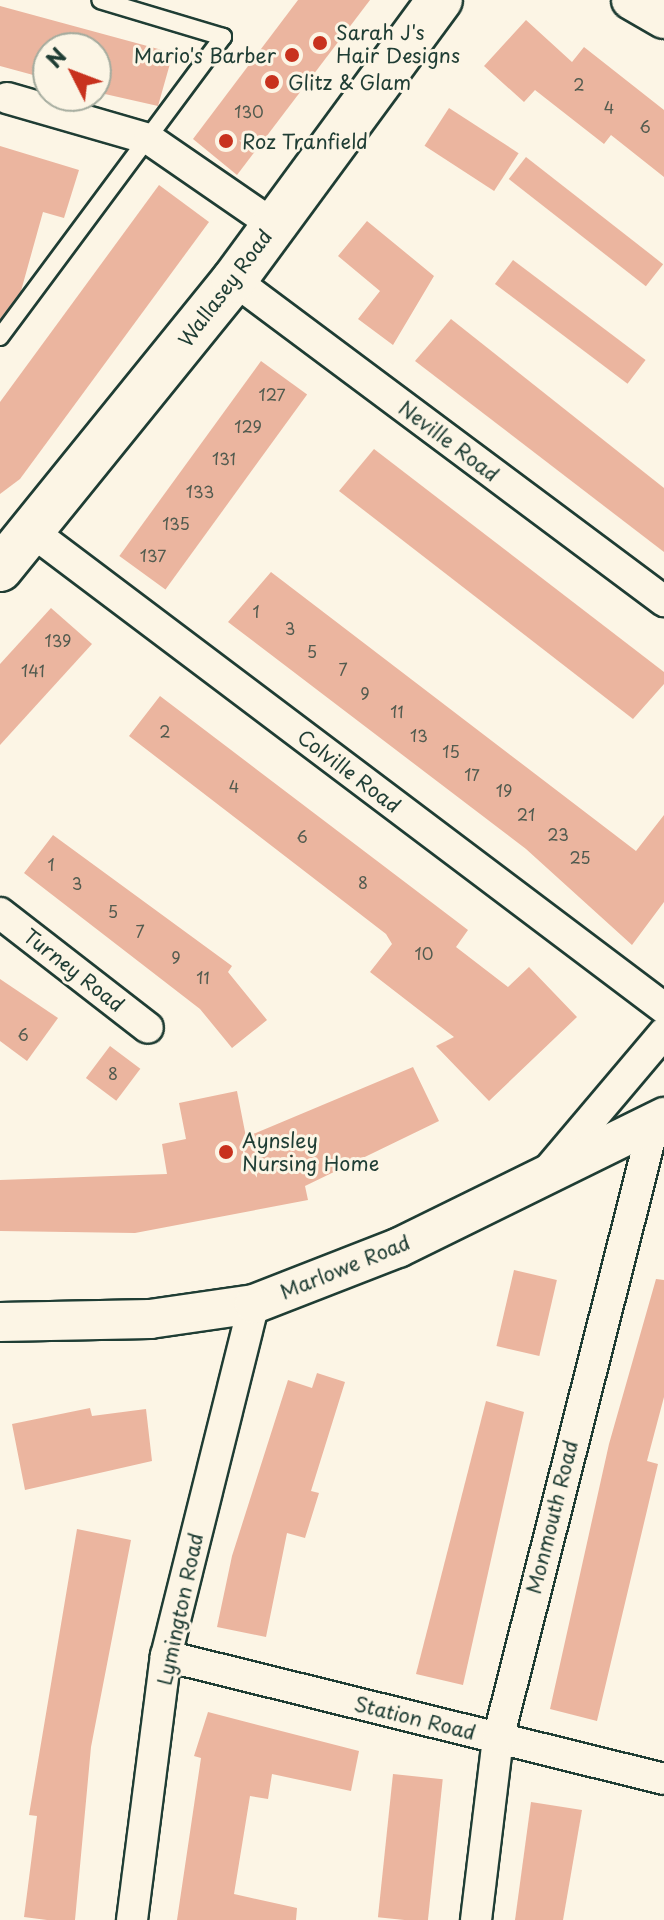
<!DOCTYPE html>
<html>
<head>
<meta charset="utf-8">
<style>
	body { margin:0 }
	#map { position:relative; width:664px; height:1920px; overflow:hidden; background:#fcf5e5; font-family:"Playpen Sans",sans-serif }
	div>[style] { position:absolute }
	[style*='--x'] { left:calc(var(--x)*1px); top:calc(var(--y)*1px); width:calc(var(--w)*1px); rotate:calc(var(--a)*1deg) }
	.building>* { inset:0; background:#ebb59f; transform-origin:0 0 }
	.roads { filter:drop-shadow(2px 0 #1f3d34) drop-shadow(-2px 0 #1f3d34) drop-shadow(0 2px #1f3d34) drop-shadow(0 -2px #1f3d34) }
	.service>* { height:16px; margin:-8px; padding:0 8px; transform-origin:8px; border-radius:8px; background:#fcf5e5 }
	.minor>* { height:30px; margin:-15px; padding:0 15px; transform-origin:15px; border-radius:15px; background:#fcf5e5 }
	.tertiary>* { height:38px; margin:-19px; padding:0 19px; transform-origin:19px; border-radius:19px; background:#fcf5e5 }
	.primary>* { height:44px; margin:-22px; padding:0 22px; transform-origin:22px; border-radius:22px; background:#fcf5e5 }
	.dots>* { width:22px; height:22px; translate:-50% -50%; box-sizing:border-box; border:4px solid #fcf5e5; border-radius:50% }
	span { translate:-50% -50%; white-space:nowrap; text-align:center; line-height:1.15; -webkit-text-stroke:6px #fcf5e5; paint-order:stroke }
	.number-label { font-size:16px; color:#525b4f }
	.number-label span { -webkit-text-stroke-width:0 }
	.poi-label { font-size:20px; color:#1f3d34 }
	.left { translate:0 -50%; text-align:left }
	.right { translate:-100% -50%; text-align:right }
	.street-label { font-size:20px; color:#1f3d34 }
	.north { position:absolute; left:32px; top:32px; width:80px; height:80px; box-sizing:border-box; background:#fcf5e5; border:2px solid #a4ab9e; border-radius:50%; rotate:312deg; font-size:22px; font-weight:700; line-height:32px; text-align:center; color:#1f3d34 }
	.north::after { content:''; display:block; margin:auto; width:28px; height:36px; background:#c8321e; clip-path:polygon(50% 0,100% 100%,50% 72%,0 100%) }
</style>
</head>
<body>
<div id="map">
	<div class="building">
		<i style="clip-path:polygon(298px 0,370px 0,237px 175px,193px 139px)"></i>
		<i style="clip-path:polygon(0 6px,173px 53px,158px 106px,96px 92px,96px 48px,48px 48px,48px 79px,0 66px)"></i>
		<i style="clip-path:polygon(526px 20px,572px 62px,584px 47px,664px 110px,664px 177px,611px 135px,604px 144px,535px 90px,524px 102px,484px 66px)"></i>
		<i style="left:449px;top:108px;width:83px;height:45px;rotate:33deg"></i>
		<i style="clip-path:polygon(0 146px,79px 170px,64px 218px,43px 212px,21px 291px,0 319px)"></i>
		<i style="left:526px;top:157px;width:174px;height:28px;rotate:38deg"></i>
		<i style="clip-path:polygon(159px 185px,209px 222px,20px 479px,0 494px,0 402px)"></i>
		<i style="clip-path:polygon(367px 221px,434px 276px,393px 345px,358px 319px,380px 291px,338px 256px)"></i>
		<i style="left:513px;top:260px;width:166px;height:30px;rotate:37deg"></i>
		<i style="clip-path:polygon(451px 319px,664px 488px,664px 552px,415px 361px)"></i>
		<i style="left:261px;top:361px;width:57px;height:241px;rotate:36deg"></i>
		<i style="clip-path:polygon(374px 449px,664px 672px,664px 684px,633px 719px,339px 491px)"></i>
		<i style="clip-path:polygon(271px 572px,636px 851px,664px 815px,664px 902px,632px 945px,526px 849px,228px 622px)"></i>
		<i style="clip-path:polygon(51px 608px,92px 644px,0 745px,0 664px)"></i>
		<i style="clip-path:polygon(160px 696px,468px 930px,456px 947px,508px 987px,529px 967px,577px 1017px,489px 1101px,436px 1046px,454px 1037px,370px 972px,392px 944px,386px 934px,129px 736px)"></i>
		<i style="clip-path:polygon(53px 835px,232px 966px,228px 972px,267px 1020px,232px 1048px,200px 1009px,24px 873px)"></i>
		<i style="clip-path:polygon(0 979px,58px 1018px,27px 1061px,0 1041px)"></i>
		<i style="left:110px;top:1046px;width:38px;height:40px;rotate:37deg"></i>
		<i style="clip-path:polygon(413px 1067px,439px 1121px,305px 1186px,308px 1200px,135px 1233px,0 1231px,0 1180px,167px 1174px,162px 1144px,186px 1139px,179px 1103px,237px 1091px,246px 1137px)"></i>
		<i style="left:514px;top:1270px;width:44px;height:78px;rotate:13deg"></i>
		<i style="clip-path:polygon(656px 1279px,664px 1280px,664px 1397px,647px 1461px,658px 1464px,597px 1721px,550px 1709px,609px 1444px)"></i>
		<i style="clip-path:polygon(317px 1373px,345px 1382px,311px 1491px,319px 1493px,305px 1538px,287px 1533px,266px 1637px,217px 1627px,232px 1556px,288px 1380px,312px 1388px)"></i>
		<i style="clip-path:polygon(486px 1401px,524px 1412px,463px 1685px,416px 1674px)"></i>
		<i style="clip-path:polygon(90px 1408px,92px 1416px,146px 1409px,152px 1461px,25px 1490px,12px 1424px)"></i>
		<i style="clip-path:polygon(77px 1529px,131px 1540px,91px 1747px,75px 1920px,47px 1920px,24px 1917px,37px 1816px,29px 1815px)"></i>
		<i style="clip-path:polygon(208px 1712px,359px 1751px,351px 1791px,272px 1774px,268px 1799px,250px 1796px,234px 1894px,297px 1908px,296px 1920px,177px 1920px,201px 1758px,194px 1756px)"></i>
		<i style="left:393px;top:1774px;width:50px;height:144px;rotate:6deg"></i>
		<i style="clip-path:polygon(531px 1802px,582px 1810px,563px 1920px,515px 1920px)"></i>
	</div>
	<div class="roads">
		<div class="service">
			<i style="--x:0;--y:337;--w:374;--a:-53.4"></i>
			<i style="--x:223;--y:37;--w:128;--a:-163.3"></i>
		</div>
		<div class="minor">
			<i style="--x:7;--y:98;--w:148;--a:16.1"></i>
			<i style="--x:149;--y:139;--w:150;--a:34.6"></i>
			<i style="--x:234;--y:280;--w:537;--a:36.74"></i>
			<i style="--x:34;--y:533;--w:789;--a:37.02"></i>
			<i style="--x:0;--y:913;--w:187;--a:37.8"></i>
			<i style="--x:549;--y:1169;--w:178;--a:-49.8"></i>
			<i style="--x:166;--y:1656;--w:513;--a:13.87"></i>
			<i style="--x:132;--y:1920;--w:266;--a:-82.7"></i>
			<i style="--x:166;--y:1656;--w:363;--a:-76"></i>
			<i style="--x:476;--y:1920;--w:182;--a:-83.1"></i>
			<i style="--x:498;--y:1739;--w:640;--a:-75.79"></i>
		</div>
		<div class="tertiary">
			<i style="--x:631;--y:0;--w:38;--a:30"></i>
			<i style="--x:0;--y:1322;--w:150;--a:-1.1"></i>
			<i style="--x:150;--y:1319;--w:105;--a:-8.2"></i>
			<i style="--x:254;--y:1304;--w:155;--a:-21.3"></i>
			<i style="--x:398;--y:1248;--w:297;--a:-26.2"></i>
		</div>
		<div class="primary">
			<i style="--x:0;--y:569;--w:372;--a:-51"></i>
			<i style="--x:234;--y:280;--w:348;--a:-53.7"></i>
		</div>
	</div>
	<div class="dots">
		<i style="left:320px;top:43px;background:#c8321e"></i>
		<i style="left:292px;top:55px;background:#c8321e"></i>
		<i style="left:272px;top:82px;background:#c8321e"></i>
		<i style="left:226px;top:141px;background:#c8321e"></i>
		<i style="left:226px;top:1152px;background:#c8321e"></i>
	</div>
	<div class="number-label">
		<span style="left:579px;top:84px">2</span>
		<span style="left:609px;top:107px">4</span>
		<span style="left:249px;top:111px">130</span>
		<span style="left:645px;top:126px">6</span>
		<span style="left:272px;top:394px">127</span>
		<span style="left:248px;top:426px">129</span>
		<span style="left:224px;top:458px">131</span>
		<span style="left:200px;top:491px">133</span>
		<span style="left:176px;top:523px">135</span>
		<span style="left:153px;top:555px">137</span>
		<span style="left:256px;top:611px">1</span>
		<span style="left:290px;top:628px">3</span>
		<span style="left:58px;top:640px">139</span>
		<span style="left:312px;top:651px">5</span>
		<span style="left:343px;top:669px">7</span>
		<span style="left:33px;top:670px">141</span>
		<span style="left:365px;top:693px">9</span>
		<span style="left:397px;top:711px">11</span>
		<span style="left:165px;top:731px">2</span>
		<span style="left:419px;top:735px">13</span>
		<span style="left:451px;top:751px">15</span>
		<span style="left:472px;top:774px">17</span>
		<span style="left:234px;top:786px">4</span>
		<span style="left:504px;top:790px">19</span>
		<span style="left:526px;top:814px">21</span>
		<span style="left:558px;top:834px">23</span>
		<span style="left:302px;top:836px">6</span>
		<span style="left:580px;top:857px">25</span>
		<span style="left:51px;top:864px">1</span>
		<span style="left:363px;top:882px">8</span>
		<span style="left:77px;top:883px">3</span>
		<span style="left:113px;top:911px">5</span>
		<span style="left:140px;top:931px">7</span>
		<span style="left:424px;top:953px">10</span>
		<span style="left:176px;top:957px">9</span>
		<span style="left:203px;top:977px">11</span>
		<span style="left:23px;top:1034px">6</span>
		<span style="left:113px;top:1073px">8</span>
	</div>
	<div class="poi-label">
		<span class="left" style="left:336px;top:44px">Sarah J's<br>Hair Designs</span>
		<span class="right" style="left:276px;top:55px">Mario's Barber</span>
		<span class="left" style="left:288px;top:82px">Glitz &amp; Glam</span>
		<span class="left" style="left:242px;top:141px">Roz Tranfield</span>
		<span class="left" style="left:242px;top:1152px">Aynsley<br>Nursing Home</span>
	</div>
	<div class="street-label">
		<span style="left:225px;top:288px;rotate:-53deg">Wallasey Road</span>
		<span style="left:449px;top:441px;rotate:37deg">Neville Road</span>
		<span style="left:349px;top:771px;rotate:37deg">Colville Road</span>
		<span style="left:74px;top:970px;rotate:38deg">Turney Road</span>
		<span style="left:345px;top:1267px;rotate:-22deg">Marlowe Road</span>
		<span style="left:552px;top:1517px;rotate:-76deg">Monmouth Road</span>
		<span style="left:180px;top:1609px;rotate:-78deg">Lymington Road</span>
		<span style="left:415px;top:1718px;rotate:14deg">Station Road</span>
	</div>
	<div class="north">N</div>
</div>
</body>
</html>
